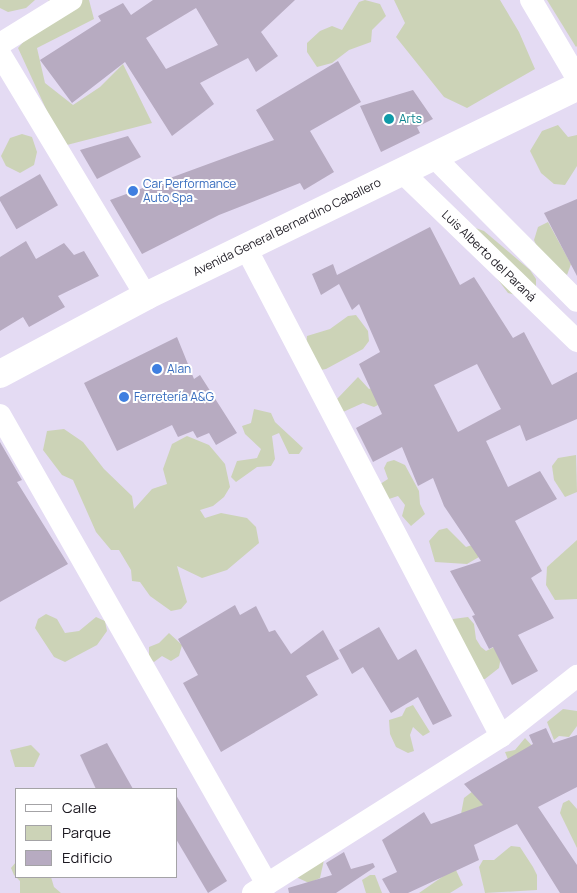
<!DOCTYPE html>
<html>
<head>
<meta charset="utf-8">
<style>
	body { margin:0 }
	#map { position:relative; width:577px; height:893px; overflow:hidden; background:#e4dbf3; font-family:Manrope,sans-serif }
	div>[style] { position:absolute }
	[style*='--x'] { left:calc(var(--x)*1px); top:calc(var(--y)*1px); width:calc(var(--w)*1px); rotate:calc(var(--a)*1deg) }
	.green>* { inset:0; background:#ccd3b7 }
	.building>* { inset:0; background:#b7abc1; transform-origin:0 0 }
	.minor>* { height:22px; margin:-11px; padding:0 11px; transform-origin:11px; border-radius:11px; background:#fff }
	.major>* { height:28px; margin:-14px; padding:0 14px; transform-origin:14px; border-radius:14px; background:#fff }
	.dots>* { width:14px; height:14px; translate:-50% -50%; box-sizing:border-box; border:2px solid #fff; border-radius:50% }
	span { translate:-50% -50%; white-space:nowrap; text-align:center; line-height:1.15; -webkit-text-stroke:4px #fff; paint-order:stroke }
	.culture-label { font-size:12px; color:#0d838f }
	.left { translate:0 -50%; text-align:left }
	.shop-label { font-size:12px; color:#366cbe }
	.street-label { font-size:12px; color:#1c1921 }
	.legend { position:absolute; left:15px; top:788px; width:162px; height:90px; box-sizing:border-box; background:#fff; border:1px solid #a4a3a6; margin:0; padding:6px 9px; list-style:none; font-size:15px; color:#1c1921 }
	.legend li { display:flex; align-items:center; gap:10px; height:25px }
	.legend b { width:25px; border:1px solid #a4a3a6 }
</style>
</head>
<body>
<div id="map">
	<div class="green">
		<i style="clip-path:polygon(0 0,35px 0,26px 8px,8px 12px,0 8px)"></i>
		<i style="clip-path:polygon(49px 0,89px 0,94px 19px,37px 48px,45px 83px,73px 105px,100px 87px,123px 64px,152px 123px,63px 146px,18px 48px,34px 30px)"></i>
		<i style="clip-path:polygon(365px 0,380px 4px,386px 16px,372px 30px,371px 42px,349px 50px,332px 63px,317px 67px,307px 52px,307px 43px,320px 31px,332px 26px,342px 30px,359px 2px)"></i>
		<i style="clip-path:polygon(394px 0,500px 0,519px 32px,535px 69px,467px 108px,444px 97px,396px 37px,405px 23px)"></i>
		<i style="clip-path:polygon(547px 0,577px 0,577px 46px,576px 47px)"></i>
		<i style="clip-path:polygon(558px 125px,568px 137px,577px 135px,577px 166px,565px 185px,554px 184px,541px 173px,530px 151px,542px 131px)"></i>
		<i style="clip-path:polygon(22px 134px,32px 137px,37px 152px,34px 165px,20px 173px,6px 166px,1px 156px,10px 138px)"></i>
		<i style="clip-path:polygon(548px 222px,571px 264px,567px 275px,541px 256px,534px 240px,538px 227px)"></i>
		<i style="clip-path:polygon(464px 224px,484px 231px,530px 270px,536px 279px,536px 292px,523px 297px,508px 293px,486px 264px)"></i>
		<i style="clip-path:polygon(356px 315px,368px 331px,369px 341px,363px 349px,326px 369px,315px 371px,306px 346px,307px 336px,330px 329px,348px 316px)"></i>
		<i style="clip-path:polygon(358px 377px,369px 389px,374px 387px,378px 405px,374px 407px,363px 403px,343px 412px,337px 399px)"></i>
		<i style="clip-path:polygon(254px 409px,271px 413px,275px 422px,303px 448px,299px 454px,289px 454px,279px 433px,272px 436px,275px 459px,271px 466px,257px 467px,236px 482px,231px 477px,237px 461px,257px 458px,261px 449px,245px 434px,242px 426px,251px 423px)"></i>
		<i style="clip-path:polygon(64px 429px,83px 442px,104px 469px,132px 496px,134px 509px,152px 489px,167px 484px,163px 469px,172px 444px,187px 436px,209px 445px,225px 464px,230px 487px,224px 497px,213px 506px,200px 510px,205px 518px,221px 513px,247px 518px,256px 527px,259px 543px,227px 570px,202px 578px,177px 566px,187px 602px,181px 609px,171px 611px,150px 596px,140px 582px,132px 581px,131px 570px,119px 550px,111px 550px,96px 532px,73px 480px,62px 475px,43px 450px,47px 431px)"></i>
		<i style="clip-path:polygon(576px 455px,577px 492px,565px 497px,554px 480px,552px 466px,558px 458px)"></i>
		<i style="clip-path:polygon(394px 460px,405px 465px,419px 491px,420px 504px,425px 514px,411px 526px,402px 516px,405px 505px,398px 496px,389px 499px,377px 486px,388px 479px,384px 468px,387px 462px)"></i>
		<i style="clip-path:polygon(447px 528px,466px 547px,472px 545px,479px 557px,467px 564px,435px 562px,429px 541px,439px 530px)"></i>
		<i style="clip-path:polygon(577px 540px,577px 599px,555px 600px,546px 585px,547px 567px)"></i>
		<i style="clip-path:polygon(46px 614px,57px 619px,65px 633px,79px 631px,96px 617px,105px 621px,107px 631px,97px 645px,65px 662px,54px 657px,35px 628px,38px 619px)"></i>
		<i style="clip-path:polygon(468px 617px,474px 624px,476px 639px,481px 647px,486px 651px,494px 647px,501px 656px,499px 668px,485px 679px,475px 679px,448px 624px,453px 619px)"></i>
		<i style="clip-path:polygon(169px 633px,182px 645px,179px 656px,171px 661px,162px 656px,154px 662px,149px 658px,149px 647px,159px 643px)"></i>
		<i style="clip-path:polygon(413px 705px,430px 732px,423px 736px,413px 727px,410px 735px,414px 751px,408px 753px,396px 747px,390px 734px,389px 720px,402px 716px,406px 708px)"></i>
		<i style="clip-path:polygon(563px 709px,577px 711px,577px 726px,569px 737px,559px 736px,554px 740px,547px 722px)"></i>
		<i style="clip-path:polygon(525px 738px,536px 750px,511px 767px,505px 752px,515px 750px)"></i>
		<i style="clip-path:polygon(31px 745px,40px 754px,34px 767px,15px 767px,10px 750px)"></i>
		<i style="clip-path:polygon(473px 791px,489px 808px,461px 814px,464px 798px)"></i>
		<i style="clip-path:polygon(569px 800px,577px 809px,577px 848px,560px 813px,563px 803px)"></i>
		<i style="clip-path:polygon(511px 846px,520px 847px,533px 867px,537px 875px,537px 890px,485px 893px,479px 867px,483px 860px,494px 860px)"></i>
		<i style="clip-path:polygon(324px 860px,320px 878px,309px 883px,296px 877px)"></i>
		<i style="clip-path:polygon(16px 862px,16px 877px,51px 877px,54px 887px,61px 893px,20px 893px,20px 881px,14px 875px,11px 868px)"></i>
		<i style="clip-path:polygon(455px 868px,463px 885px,450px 893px,419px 893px)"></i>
		<i style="clip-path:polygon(370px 875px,375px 875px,382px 893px,366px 893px,362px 880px)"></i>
	</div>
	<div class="building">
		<i style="clip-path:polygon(evenodd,153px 0,295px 0,261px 32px,278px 56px,256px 72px,248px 58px,200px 83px,214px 104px,172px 136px,125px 62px,72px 103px,40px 60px,101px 21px,98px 16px,123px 3px,131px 15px,153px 0,196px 8px,218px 45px,166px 69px,146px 38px,196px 8px)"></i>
		<i style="clip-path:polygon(338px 61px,361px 102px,310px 131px,334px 172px,304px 190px,300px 183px,219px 215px,142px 254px,110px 200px,274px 140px,256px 110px)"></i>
		<i style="clip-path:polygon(413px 90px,433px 119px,417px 127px,420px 133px,381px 152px,360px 106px)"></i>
		<i style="clip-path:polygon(128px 136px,141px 157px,97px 179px,80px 150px)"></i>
		<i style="left:40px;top:174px;width:36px;height:48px;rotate:60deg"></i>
		<i style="clip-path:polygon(577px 199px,577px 276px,544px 213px)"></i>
		<i style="clip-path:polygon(evenodd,430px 227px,460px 285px,474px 277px,513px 338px,524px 332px,552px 385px,577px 372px,577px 419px,526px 441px,520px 425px,486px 441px,508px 487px,540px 471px,557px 499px,515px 521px,542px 571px,531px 578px,554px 618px,518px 635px,538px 671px,512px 685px,493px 647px,489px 649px,472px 616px,475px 615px,450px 571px,481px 561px,444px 506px,433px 478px,418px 486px,402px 447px,373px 462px,356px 428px,382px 414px,359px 364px,380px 352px,359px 304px,352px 310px,339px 284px,321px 295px,312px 274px,333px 264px,337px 275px,430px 227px,477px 364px,501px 409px,458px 432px,434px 385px,477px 364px)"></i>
		<i style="clip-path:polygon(26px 241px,36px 259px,64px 243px,74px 255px,84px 251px,99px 276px,58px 296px,65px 307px,29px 327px,23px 317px,0 331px,0 257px)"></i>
		<i style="clip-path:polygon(177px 337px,194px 379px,200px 375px,237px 433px,216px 445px,209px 433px,197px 438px,193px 431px,178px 437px,172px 425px,117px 451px,84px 383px)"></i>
		<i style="clip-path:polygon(0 442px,22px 480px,17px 482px,68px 564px,0 602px)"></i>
		<i style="clip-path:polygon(235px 605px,240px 615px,256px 606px,269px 632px,275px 630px,291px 654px,323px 630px,339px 659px,306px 676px,318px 695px,221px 752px,183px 683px,198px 675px,178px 639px)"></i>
		<i style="clip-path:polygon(379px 627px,398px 660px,416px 649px,452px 716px,433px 725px,418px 697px,391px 713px,363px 667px,352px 674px,339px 650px)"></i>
		<i style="clip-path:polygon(546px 728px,553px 743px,577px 735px,577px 787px,538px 807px,577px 865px,577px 893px,560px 893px,517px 824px,474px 845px,479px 860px,408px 893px,390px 893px,382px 879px,397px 872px,382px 840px,424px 812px,431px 824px,483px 805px,464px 784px,533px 744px,529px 735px)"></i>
		<i style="clip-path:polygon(107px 743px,133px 789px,96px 789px,80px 755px)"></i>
		<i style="clip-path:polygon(176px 795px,227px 881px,208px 893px,176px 839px)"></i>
		<i style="clip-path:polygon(344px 852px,351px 869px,373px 863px,375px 867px,336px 893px,289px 893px,288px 888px,332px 875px,326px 863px)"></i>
	</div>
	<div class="minor">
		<i style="--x:531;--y:0;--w:91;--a:59.5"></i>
		<i style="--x:0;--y:44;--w:84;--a:-31.8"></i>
		<i style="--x:0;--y:54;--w:283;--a:58.9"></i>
		<i style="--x:433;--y:156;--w:204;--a:45.2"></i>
		<i style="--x:401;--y:171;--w:245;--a:44"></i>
		<i style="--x:246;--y:248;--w:551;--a:62.41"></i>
		<i style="--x:0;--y:415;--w:540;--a:60.35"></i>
		<i style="--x:253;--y:893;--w:294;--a:-32.3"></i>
		<i style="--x:501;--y:736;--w:97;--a:-38.3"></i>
	</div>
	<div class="major">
		<i style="--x:0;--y:374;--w:166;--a:-28.1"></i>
		<i style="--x:146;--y:296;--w:479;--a:-25.9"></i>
	</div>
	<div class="dots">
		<i style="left:389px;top:119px;background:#0f9aa8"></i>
		<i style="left:133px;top:191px;background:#3f7fe0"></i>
		<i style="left:157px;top:369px;background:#3f7fe0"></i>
		<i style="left:124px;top:397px;background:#3f7fe0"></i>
	</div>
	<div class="culture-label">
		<span class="left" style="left:399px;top:119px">Arts</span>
	</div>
	<div class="shop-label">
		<span class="left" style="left:143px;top:191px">Car Performance<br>Auto Spa</span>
		<span class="left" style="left:167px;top:369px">Alan</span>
		<span class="left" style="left:134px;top:397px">Ferretería A&amp;G</span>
	</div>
	<div class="street-label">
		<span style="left:287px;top:227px;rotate:-26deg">Avenida General Bernardino Caballero</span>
		<span style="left:489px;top:256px;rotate:44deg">Luis Alberto del Paraná</span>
	</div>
	<ul class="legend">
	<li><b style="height:6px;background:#fff"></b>Calle</li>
	<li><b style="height:14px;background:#ccd3b7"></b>Parque</li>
	<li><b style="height:14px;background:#b7abc1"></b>Edificio</li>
	</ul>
</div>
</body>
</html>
